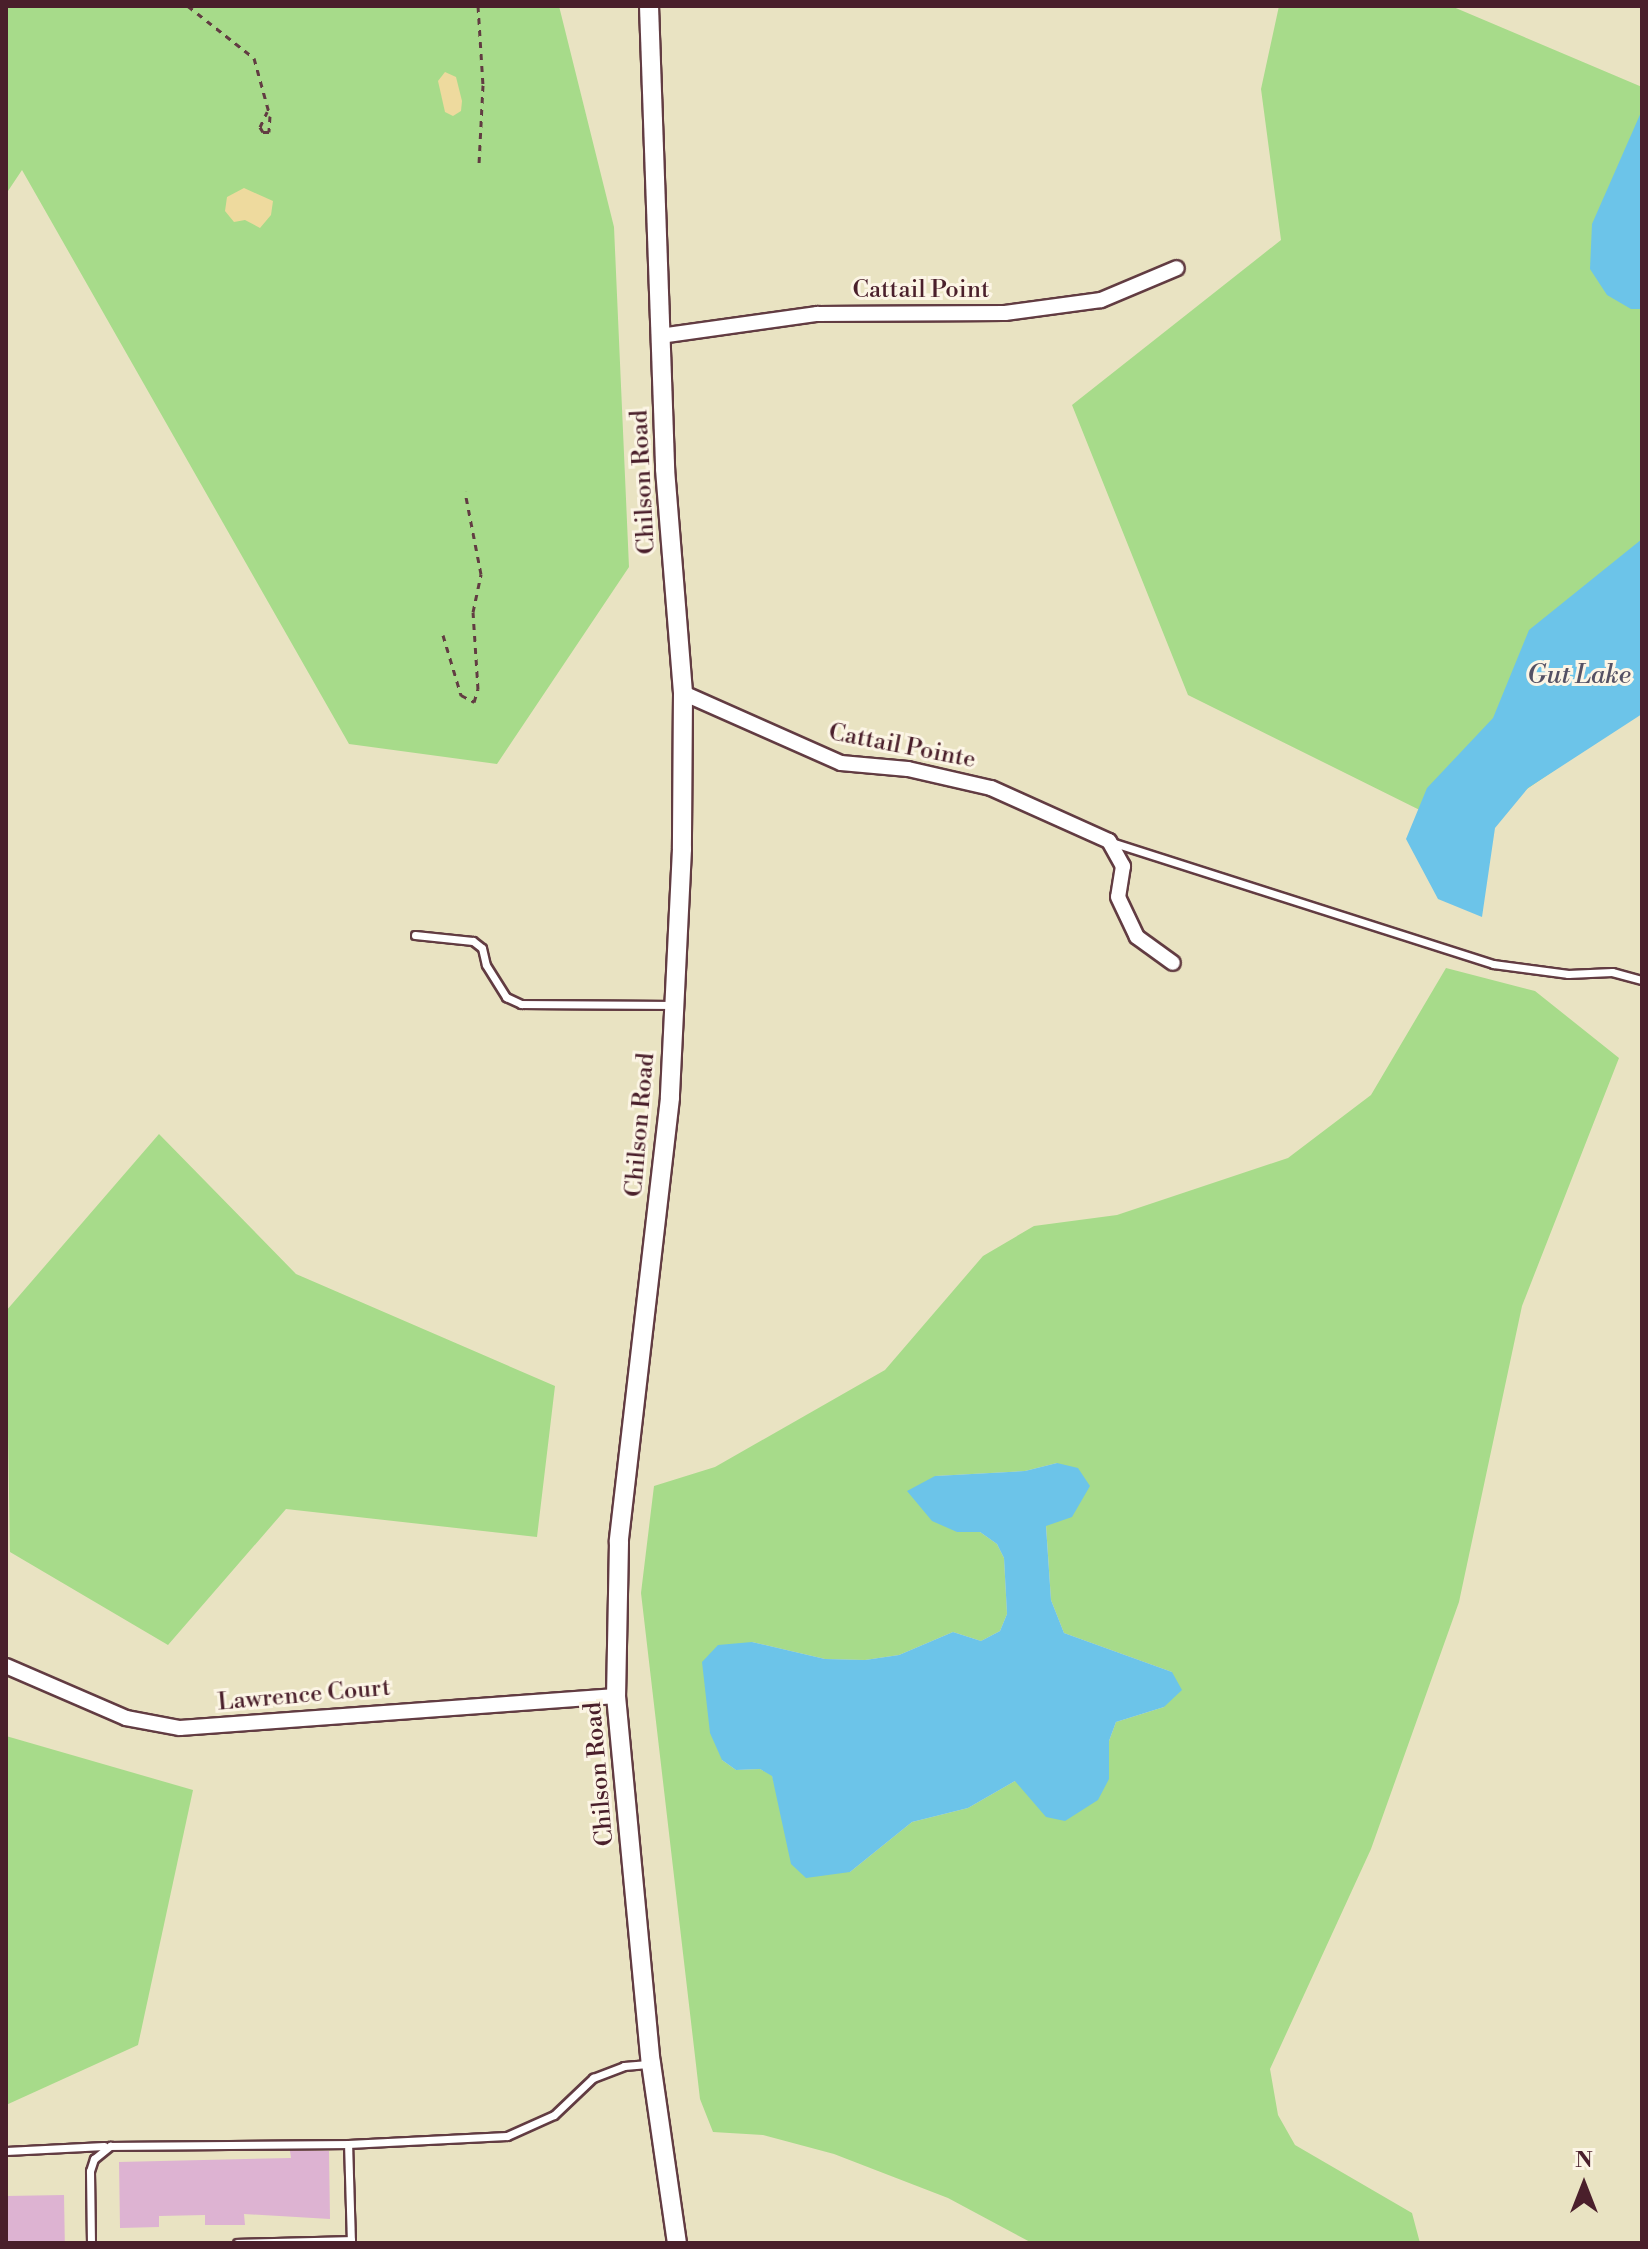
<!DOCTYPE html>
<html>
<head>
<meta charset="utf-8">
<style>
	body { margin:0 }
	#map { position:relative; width:1648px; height:2249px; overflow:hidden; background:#e9e3c2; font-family:"Libre Bodoni",serif }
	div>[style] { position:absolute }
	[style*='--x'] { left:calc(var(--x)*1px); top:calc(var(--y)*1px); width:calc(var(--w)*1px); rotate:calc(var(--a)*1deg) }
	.green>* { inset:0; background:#a7db8a }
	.sand>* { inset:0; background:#eeda9e }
	.water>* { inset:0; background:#6cc4e9 }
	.building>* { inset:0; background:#ddb3d2; transform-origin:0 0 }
	.path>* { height:3px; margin-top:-1.5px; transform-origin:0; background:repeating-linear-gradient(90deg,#623c42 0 6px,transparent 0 12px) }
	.roads { filter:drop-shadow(2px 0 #623c42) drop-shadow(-2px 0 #623c42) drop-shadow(0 2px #623c42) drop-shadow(0 -2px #623c42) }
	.service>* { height:7px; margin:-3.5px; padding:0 3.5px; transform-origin:3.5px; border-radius:3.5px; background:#fff }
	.minor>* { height:14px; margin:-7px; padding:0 7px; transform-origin:7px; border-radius:7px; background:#fff }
	.tertiary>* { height:18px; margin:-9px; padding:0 9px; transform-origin:9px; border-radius:9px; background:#fff }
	span { translate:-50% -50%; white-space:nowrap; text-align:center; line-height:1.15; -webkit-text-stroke:6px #fcf5e5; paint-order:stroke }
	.street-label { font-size:24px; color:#4a1f2b }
	.water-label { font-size:26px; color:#545164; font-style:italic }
	.frame { position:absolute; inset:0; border:8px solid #4a1f2b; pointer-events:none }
	.north { position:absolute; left:1544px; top:2145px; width:80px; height:80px; -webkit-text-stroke:6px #fcf5e5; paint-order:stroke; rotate:0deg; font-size:22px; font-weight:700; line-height:32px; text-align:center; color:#4a1f2b }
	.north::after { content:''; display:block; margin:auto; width:28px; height:36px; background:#4a1f2b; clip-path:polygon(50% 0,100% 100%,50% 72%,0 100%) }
</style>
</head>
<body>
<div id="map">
	<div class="green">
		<i style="clip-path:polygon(6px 6px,559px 6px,614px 227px,629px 567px,497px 764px,349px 744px,22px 170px,6px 194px)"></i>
		<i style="clip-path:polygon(1279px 6px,1451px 6px,1642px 87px,1642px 710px,1464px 832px,1188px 695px,1072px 405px,1281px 240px,1261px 89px)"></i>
		<i style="clip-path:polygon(evenodd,1446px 968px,1535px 991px,1619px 1058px,1522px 1306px,1459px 1602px,1371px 1849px,1270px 2069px,1278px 2115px,1295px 2145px,1412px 2213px,1420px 2243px,1032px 2243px,948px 2198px,834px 2154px,763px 2135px,713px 2132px,700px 2099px,641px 1593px,654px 1486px,715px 1467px,885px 1370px,983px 1256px,1034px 1226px,1117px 1215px,1288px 1158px,1371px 1095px,1446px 968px,1057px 1463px,1046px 1525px,1051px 1600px,1064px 1633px,1172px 1672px,1164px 1707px,1116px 1722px,1109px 1741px,1109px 1779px,1015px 1781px,968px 1808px,912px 1822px,850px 1872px,780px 1806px,772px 1775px,760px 1769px,736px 1770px,722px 1760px,752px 1642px,825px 1659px,865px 1660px,899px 1655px,953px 1632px,981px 1641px,1000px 1631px,1007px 1614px,1004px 1558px,997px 1544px,980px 1532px,957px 1532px,935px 1476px,1025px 1471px,1057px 1463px)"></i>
		<i style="clip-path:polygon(159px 1134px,296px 1274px,555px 1386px,537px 1537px,286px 1509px,168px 1645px,10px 1552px,6px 1311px)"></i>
		<i style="clip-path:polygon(6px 1736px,193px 1790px,138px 2045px,6px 2105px)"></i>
	</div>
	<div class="sand">
		<i style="clip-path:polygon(445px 72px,456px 77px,462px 101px,461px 111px,453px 116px,445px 112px,438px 81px)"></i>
		<i style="clip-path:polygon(244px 188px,273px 201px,271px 215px,260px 228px,245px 220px,234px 222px,225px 211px,227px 197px)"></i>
	</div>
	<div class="water">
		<i style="clip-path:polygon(1642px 110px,1642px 309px,1631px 309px,1607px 295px,1590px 269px,1592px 224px)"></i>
		<i style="clip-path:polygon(1642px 539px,1642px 714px,1528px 788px,1495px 828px,1482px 917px,1438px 899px,1406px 839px,1427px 788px,1493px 718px,1529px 630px)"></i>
		<i style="clip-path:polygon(1057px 1463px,1078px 1468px,1090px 1486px,1072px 1517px,1046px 1526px,1051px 1600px,1064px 1633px,1172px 1672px,1182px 1690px,1164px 1707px,1116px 1722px,1109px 1741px,1109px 1779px,1098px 1800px,1065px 1821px,1046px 1817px,1015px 1781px,968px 1808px,912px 1822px,850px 1872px,806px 1878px,791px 1864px,772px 1776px,760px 1769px,736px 1770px,722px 1760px,710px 1733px,702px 1662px,718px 1645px,752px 1642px,825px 1659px,865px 1660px,899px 1655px,953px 1632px,981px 1641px,1000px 1631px,1007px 1614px,1004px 1558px,997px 1544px,980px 1532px,957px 1532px,932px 1521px,907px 1491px,935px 1476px,1025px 1471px)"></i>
	</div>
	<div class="building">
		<i style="clip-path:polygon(290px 2151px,329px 2151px,330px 2219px,244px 2214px,245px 2225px,205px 2225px,205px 2215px,159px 2216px,159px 2227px,120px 2228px,119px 2162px,291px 2158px)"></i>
		<i style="left:64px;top:2195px;width:48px;height:58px;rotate:89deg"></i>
	</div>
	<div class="path">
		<i style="--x:188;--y:6;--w:84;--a:38.2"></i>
		<i style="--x:254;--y:58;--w:60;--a:74.6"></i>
		<i style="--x:270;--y:116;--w:16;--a:94"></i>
		<i style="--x:269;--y:132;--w:6;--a:180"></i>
		<i style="--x:263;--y:132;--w:6;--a:-121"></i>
		<i style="--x:260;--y:127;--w:17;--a:-65"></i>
		<i style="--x:478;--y:6;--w:79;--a:86.4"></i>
		<i style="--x:483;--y:85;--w:78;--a:92.9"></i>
		<i style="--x:443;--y:635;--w:63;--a:73.3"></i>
		<i style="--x:461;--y:695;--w:15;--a:28"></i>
		<i style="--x:474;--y:702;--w:14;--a:-73"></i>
		<i style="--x:478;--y:689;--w:77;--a:-93.7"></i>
		<i style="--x:473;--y:612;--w:39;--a:-78"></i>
		<i style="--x:481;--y:574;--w:84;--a:-101"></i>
	</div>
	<div class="roads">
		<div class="service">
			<i style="--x:1111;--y:842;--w:401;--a:17.7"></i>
			<i style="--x:1493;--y:964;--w:76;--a:7.6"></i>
			<i style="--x:1568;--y:974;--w:44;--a:-2.6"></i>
			<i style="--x:1612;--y:972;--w:31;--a:15"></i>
			<i style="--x:415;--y:935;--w:58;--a:5.9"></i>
			<i style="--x:473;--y:941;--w:11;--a:38"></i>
			<i style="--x:482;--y:948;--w:17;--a:77"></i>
			<i style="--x:486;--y:965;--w:38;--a:58"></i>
			<i style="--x:506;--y:997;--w:17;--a:25"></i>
			<i style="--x:521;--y:1004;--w:152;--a:0.4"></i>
			<i style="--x:6;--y:2151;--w:98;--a:-2.9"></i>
			<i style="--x:91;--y:2243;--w:72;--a:-90.8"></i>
			<i style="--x:90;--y:2171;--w:13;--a:-72"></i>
			<i style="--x:94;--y:2159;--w:21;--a:-39"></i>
			<i style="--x:110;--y:2146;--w:238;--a:-0.5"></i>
			<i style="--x:237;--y:2243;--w:114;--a:-1.5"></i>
			<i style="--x:351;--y:2243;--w:99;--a:-91.7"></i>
			<i style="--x:348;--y:2144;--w:159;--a:-2.9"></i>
			<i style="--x:507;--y:2136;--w:51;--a:-24.1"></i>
			<i style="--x:554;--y:2115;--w:54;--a:-43.5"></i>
			<i style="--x:593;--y:2078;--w:33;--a:-21"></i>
			<i style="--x:624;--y:2066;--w:24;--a:-5"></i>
		</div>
		<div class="minor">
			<i style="--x:660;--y:336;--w:159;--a:-8"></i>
			<i style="--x:817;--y:314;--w:188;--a:-0.3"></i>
			<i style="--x:1005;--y:313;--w:97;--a:-7.7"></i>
			<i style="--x:1101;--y:300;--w:82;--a:-22.8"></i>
			<i style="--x:683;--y:693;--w:173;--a:23.9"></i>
			<i style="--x:841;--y:763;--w:67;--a:5.1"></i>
			<i style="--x:908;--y:769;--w:85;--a:12.9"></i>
			<i style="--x:991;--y:788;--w:129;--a:24.2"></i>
			<i style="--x:1109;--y:841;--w:29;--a:61"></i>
			<i style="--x:1123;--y:866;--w:31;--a:99"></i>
			<i style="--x:1118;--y:897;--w:44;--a:64.6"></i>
			<i style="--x:1137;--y:937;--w:44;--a:35.8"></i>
			<i style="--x:6;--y:1666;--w:131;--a:23.4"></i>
			<i style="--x:126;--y:1718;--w:55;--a:10.5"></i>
			<i style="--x:180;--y:1728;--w:437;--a:-4.2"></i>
		</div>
		<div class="tertiary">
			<i style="--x:649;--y:6;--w:463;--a:88"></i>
			<i style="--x:665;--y:469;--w:225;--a:85.4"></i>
			<i style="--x:683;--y:693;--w:156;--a:90.4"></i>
			<i style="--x:682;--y:849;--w:249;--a:92.8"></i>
			<i style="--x:670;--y:1098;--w:447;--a:96.6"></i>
			<i style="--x:619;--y:1542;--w:154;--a:91.1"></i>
			<i style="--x:616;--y:1696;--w:369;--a:84.6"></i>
			<i style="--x:651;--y:2063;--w:182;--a:81.8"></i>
		</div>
	</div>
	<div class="street-label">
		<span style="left:921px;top:291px">Cattail Point</span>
		<span style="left:644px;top:482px;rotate:-93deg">Chilson Road</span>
		<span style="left:902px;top:747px;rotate:11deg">Cattail Pointe</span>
		<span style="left:641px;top:1125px;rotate:-85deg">Chilson Road</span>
		<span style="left:304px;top:1696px;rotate:-5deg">Lawrence Court</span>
		<span style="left:600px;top:1774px;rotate:-95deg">Chilson Road</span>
	</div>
	<div class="water-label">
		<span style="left:1579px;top:676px">Gut Lake</span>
	</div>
	<div class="frame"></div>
	<div class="north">N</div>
</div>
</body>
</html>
